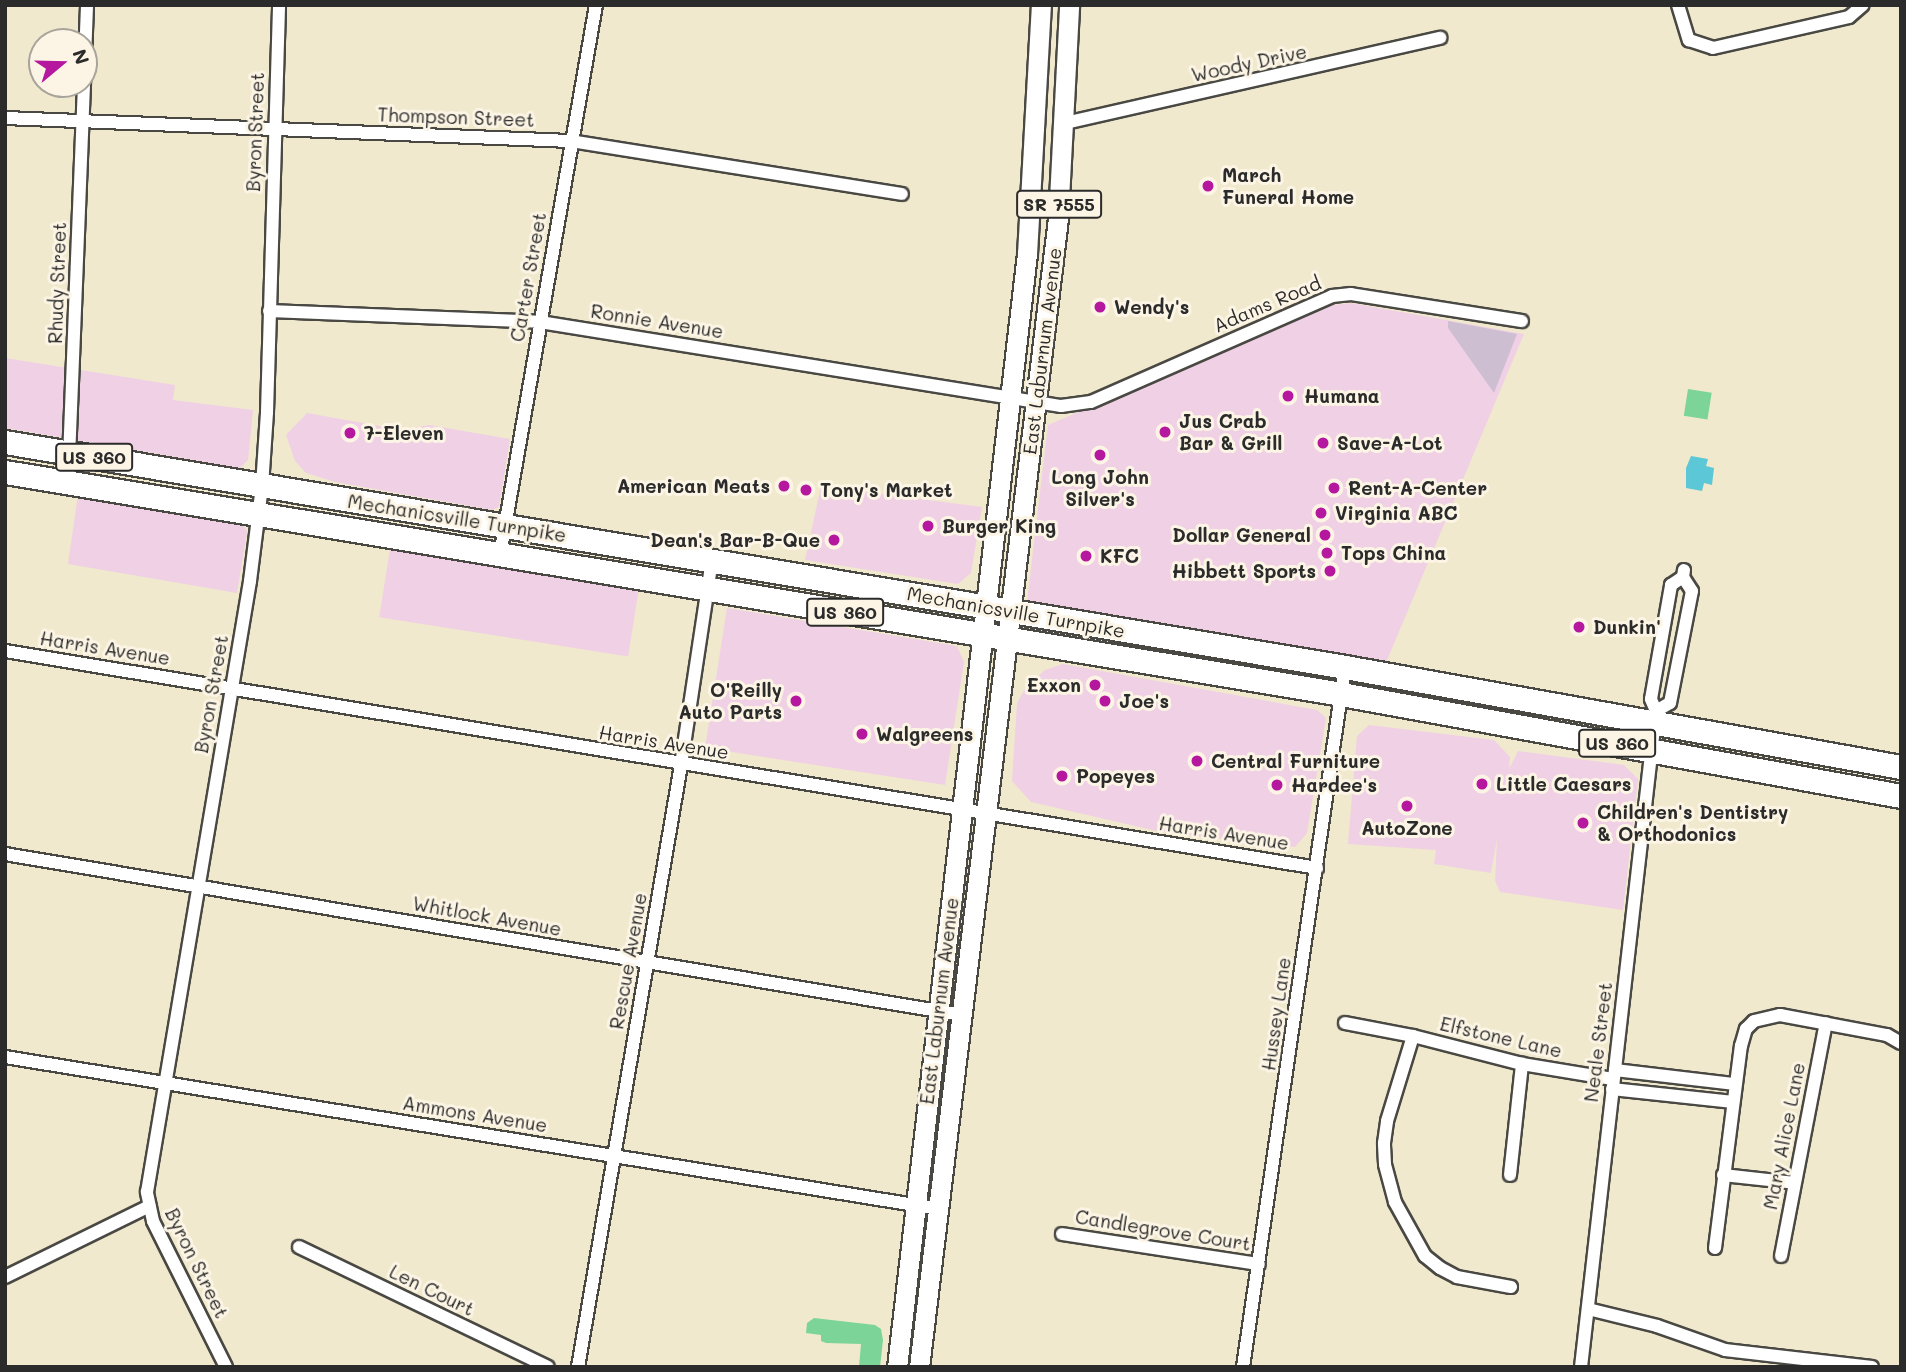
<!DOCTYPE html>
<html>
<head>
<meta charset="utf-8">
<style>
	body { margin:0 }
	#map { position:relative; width:1906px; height:1372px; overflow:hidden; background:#f0e9cd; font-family:Mali,sans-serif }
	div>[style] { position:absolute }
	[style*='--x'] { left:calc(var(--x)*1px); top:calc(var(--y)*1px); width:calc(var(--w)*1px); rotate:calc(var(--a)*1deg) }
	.built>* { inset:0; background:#f0d0e4; transform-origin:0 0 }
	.industrial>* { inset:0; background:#cebed1 }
	.green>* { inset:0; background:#7cd499; transform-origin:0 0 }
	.water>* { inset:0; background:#5cc7d6 }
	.roads { filter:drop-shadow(2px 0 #494843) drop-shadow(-2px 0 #494843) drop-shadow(0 2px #494843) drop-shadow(0 -2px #494843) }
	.street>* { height:12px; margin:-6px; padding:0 6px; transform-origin:6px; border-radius:6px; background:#fff }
	.primary>* { height:19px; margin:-9.5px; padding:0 9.5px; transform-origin:9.5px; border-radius:9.5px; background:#fff }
	.highway>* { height:23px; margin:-11.5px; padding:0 11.5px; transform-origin:11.5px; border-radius:11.5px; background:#fff }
	.dots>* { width:19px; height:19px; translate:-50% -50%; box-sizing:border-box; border:4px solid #fcf5e5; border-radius:50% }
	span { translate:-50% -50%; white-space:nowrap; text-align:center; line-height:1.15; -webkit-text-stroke:6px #fcf5e5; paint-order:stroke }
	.shield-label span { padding:2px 5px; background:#fcf5e5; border:2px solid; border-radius:5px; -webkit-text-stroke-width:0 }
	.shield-label { font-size:18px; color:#2b2b2b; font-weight:700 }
	.street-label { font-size:19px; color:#2b2b2b }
	.poi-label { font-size:19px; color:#2b2b2b; font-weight:700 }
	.left { translate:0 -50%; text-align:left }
	.right { translate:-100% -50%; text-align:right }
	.frame { position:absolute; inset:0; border:7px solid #2b2b2b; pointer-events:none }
	.north { position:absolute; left:28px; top:28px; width:70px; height:70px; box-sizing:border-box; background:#fcf5e5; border:2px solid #a8a49b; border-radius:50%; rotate:71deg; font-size:19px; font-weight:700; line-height:28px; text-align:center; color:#2b2b2b }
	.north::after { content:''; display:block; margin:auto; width:24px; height:32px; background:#b5179e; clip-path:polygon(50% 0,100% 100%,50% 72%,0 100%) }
</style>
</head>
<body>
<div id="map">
	<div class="built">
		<i style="clip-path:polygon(1351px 303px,1524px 334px,1377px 684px,1024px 627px,1048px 425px,1325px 306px)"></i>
		<i style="clip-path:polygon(5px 358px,175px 385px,173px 400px,253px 410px,248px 460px,240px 468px,5px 428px)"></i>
		<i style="clip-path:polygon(307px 413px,402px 430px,429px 425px,510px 439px,499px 507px,492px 510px,335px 482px,306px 473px,295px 461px,286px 435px)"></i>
		<i style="clip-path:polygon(821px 486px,982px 507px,971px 573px,958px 584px,805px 560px)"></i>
		<i style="clip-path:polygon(78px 495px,243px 524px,247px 532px,237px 593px,68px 564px)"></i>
		<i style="left:390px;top:549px;width:252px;height:69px;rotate:9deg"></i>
		<i style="clip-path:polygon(727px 608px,957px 646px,964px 662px,945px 785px,705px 748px)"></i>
		<i style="clip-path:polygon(1063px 664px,1317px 710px,1326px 718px,1307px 833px,1295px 847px,1161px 832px,1031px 802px,1012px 781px,1017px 703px,1026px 687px,1045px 670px)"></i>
		<i style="clip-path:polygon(1369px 725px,1494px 740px,1510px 757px,1509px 769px,1518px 751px,1624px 765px,1638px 779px,1623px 910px,1500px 892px,1495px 881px,1497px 839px,1491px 873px,1434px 864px,1436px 850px,1348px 844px,1357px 736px)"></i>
	</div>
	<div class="industrial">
		<i style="clip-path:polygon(1448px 321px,1517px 334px,1494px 393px,1448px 328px)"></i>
	</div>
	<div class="green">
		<i style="left:1688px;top:389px;width:24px;height:27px;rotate:9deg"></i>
		<i style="clip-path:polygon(814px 1318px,875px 1325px,881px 1329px,883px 1340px,880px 1367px,859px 1367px,861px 1344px,826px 1343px,821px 1341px,821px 1335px,806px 1333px,807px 1323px)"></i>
	</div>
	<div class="water">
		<i style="clip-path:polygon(1691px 456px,1708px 459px,1706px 466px,1714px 468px,1712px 485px,1704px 483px,1702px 491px,1686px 488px,1686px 468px)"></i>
	</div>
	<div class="roads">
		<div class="street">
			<i style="--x:1678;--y:5;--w:37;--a:73"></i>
			<i style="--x:1689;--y:40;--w:25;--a:18"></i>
			<i style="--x:1713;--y:48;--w:139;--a:-12.8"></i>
			<i style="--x:1849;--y:17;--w:18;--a:-41"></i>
			<i style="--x:84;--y:84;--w:79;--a:-87.8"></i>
			<i style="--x:5;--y:118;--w:566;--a:2.33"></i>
			<i style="--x:571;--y:141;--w:335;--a:9.1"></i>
			<i style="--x:1065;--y:123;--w:385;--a:-12.8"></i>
			<i style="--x:269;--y:311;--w:271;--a:2.3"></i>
			<i style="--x:540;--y:322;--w:528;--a:9.16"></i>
			<i style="--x:1061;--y:406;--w:30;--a:-8"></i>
			<i style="--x:1091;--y:402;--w:263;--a:-23.7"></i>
			<i style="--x:1332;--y:296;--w:19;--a:-6"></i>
			<i style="--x:1351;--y:294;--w:173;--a:9"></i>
			<i style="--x:68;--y:483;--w:399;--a:-87.7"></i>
			<i style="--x:500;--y:555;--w:558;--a:-80.1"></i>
			<i style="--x:5;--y:651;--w:1330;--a:9.39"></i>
			<i style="--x:1656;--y:711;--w:16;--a:-30"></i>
			<i style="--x:1670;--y:703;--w:114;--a:-78.9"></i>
			<i style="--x:1692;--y:591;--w:17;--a:-123"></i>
			<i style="--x:5;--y:854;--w:970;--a:9.55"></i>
			<i style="--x:1345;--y:1023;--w:69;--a:10.8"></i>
			<i style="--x:5;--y:1057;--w:946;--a:9.24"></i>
			<i style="--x:1615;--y:1070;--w:121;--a:6.7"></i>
			<i style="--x:1612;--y:1089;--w:122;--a:6.1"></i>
			<i style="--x:1510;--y:1175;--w:112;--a:-83.8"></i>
			<i style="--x:1723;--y:1175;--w:72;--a:6.3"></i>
			<i style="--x:1062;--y:1234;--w:199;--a:8.7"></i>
			<i style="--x:299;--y:1247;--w:276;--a:25.7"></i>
			<i style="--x:1715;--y:1248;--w:204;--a:-82.7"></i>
			<i style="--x:1741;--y:1046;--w:18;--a:-74"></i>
			<i style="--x:1746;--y:1029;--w:11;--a:-45"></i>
			<i style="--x:1754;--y:1021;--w:27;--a:-13"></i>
			<i style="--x:1780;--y:1015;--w:109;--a:10.6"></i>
			<i style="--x:1887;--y:1035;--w:16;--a:30"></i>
			<i style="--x:1781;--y:1256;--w:237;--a:-79.1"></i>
			<i style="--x:5;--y:1277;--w:161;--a:-26.2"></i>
			<i style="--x:1511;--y:1287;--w:55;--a:-169.5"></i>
			<i style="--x:1457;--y:1277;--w:19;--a:-152"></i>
			<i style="--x:1440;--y:1268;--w:19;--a:-141"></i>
			<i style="--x:1425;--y:1256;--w:62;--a:-119.1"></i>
			<i style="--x:1395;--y:1202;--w:39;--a:-105"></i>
			<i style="--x:1385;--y:1164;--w:21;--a:-93"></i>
			<i style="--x:1384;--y:1143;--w:22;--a:-82"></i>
			<i style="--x:1387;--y:1121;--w:89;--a:-73"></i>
			<i style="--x:1413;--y:1036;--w:113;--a:14.4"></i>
			<i style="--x:1522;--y:1064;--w:92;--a:9.4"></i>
			<i style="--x:1588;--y:1309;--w:71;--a:13.8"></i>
			<i style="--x:1657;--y:1326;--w:72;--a:19.4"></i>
			<i style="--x:1725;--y:1350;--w:148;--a:6.6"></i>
			<i style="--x:226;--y:1367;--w:163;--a:-116.6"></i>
			<i style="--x:153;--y:1221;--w:30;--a:-102"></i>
			<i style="--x:147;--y:1192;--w:620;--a:-80.43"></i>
			<i style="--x:250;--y:581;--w:96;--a:-82.8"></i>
			<i style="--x:262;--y:486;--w:74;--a:-86.1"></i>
			<i style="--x:267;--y:412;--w:407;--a:-88.3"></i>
			<i style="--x:578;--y:1367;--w:611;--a:-80.29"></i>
			<i style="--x:681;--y:765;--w:206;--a:-81.4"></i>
			<i style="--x:1243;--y:1367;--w:707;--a:-81.71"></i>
			<i style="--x:1581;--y:1367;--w:660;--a:-83.48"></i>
			<i style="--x:1656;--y:711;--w:13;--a:-113"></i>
			<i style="--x:1651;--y:699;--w:116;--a:-80"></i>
			<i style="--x:1671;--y:585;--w:14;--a:-34"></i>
			<i style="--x:1683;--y:577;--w:7;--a:-82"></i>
		</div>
		<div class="primary">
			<i style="--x:897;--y:1367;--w:1121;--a:-83.34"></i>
			<i style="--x:1027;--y:254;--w:249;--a:-86.8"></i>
			<i style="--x:919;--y:1367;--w:1157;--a:-83.1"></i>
			<i style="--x:1058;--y:218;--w:213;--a:-87"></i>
		</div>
		<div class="highway">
			<i style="--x:5;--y:442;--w:1359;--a:9.53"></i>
			<i style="--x:1345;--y:667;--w:565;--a:10.2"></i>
			<i style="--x:5;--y:472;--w:1354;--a:9.43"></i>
			<i style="--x:1341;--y:694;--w:569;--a:10.32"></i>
		</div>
	</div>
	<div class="dots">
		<i style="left:1208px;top:186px;background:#b5179e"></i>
		<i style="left:1100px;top:307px;background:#b5179e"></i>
		<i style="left:1288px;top:396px;background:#b5179e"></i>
		<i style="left:1165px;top:432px;background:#b5179e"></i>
		<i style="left:350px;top:433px;background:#b5179e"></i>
		<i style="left:1323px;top:443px;background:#b5179e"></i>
		<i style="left:1100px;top:455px;background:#b5179e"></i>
		<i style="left:784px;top:486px;background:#b5179e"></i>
		<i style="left:1334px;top:488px;background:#b5179e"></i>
		<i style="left:806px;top:490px;background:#b5179e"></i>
		<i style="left:1321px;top:513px;background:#b5179e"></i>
		<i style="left:928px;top:526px;background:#b5179e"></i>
		<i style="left:1325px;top:535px;background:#b5179e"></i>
		<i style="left:834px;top:540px;background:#b5179e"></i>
		<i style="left:1327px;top:553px;background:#b5179e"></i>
		<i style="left:1086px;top:556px;background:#b5179e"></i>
		<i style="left:1330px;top:571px;background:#b5179e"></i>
		<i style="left:1579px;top:627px;background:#b5179e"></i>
		<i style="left:1095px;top:685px;background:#b5179e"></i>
		<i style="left:796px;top:701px;background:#b5179e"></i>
		<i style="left:1105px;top:701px;background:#b5179e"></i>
		<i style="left:862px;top:734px;background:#b5179e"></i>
		<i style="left:1197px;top:761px;background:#b5179e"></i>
		<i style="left:1062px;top:776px;background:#b5179e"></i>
		<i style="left:1482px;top:784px;background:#b5179e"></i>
		<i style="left:1277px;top:785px;background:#b5179e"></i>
		<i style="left:1407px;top:806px;background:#b5179e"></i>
		<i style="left:1583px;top:823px;background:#b5179e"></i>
	</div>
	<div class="shield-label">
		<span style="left:1059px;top:204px">SR 7555</span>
		<span style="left:94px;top:457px">US 360</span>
		<span style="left:845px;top:612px">US 360</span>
		<span style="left:1617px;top:743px">US 360</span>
	</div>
	<div class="street-label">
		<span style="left:1249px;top:63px;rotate:-12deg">Woody Drive</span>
		<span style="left:456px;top:117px;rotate:2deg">Thompson Street</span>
		<span style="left:255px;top:132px;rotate:-88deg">Byron Street</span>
		<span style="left:528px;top:277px;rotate:-80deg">Carter Street</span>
		<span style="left:57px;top:283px;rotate:-88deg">Rhudy Street</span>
		<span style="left:1267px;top:304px;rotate:-23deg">Adams Road</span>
		<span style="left:657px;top:321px;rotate:9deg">Ronnie Avenue</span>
		<span style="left:1042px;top:351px;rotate:-83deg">East Laburnum Avenue</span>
		<span style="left:457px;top:518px;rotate:9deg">Mechanicsville Turnpike</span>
		<span style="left:1016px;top:612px;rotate:10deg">Mechanicsville Turnpike</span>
		<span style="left:105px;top:648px;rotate:9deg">Harris Avenue</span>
		<span style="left:211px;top:694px;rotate:-80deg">Byron Street</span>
		<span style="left:664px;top:742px;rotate:9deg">Harris Avenue</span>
		<span style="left:1224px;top:833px;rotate:9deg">Harris Avenue</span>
		<span style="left:487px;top:916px;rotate:10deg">Whitlock Avenue</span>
		<span style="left:628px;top:961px;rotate:-80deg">Rescue Avenue</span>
		<span style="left:939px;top:1001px;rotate:-83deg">East Laburnum Avenue</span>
		<span style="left:1276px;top:1014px;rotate:-82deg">Hussey Lane</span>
		<span style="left:1501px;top:1037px;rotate:13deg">Elfstone Lane</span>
		<span style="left:1598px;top:1042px;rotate:-83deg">Neale Street</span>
		<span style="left:475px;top:1114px;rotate:9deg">Ammons Avenue</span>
		<span style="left:1784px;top:1136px;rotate:-79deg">Mary Alice Lane</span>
		<span style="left:1163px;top:1230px;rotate:9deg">Candlegrove Court</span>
		<span style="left:197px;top:1263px;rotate:64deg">Byron Street</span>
		<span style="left:432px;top:1290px;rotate:26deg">Len Court</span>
	</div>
	<div class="poi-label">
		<span class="left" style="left:1222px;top:186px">March<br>Funeral Home</span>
		<span class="left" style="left:1114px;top:307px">Wendy's</span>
		<span class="left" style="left:1304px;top:396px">Humana</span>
		<span class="left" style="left:1179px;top:432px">Jus Crab<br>Bar &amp; Grill</span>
		<span class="left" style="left:364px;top:433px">7-Eleven</span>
		<span class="left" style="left:1337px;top:443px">Save-A-Lot</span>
		<span style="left:1100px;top:488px">Long John<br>Silver's</span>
		<span class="right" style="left:770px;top:486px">American Meats</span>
		<span class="left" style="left:1348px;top:488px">Rent-A-Center</span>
		<span class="left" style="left:820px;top:490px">Tony's Market</span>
		<span class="left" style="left:1335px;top:513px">Virginia ABC</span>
		<span class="left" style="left:942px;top:526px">Burger King</span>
		<span class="right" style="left:1311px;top:535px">Dollar General</span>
		<span class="right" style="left:820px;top:540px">Dean's Bar-B-Que</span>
		<span class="left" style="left:1341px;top:553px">Tops China</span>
		<span class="left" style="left:1100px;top:556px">KFC</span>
		<span class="right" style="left:1316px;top:571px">Hibbett Sports</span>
		<span class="left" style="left:1593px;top:627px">Dunkin'</span>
		<span class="right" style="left:1081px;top:685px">Exxon</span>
		<span class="right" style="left:782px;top:701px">O'Reilly<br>Auto Parts</span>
		<span class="left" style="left:1119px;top:701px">Joe's</span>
		<span class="left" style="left:876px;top:734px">Walgreens</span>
		<span class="left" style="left:1211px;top:761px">Central Furniture</span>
		<span class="left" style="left:1076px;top:776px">Popeyes</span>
		<span class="left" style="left:1496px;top:784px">Little Caesars</span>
		<span class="left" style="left:1291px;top:785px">Hardee's</span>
		<span class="left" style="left:1597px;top:823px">Children's Dentistry<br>&amp; Orthodonics</span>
		<span style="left:1407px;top:828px">AutoZone</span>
	</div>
	<div class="frame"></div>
	<div class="north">N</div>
</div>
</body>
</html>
